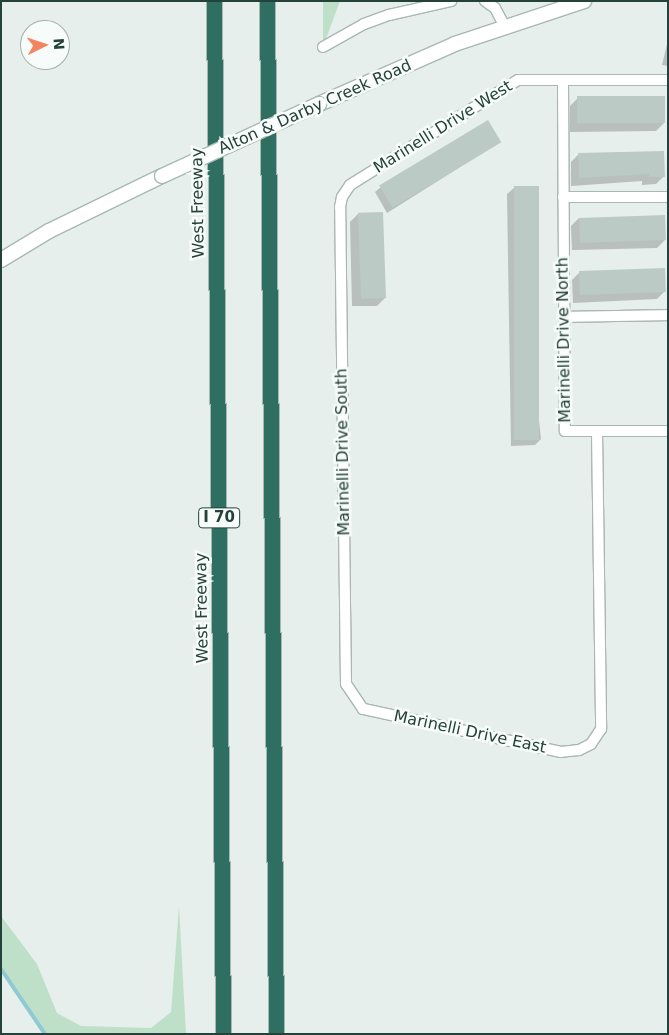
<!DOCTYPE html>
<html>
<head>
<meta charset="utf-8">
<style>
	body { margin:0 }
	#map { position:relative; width:669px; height:1035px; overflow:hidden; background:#e6efeb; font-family:"DejaVu Sans",sans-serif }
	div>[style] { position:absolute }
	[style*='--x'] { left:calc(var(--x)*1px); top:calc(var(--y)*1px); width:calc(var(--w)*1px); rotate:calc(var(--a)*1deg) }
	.green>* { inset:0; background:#bfe0c8 }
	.shadow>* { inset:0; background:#0003 }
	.stream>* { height:4px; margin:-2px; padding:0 2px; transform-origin:2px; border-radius:2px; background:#8ec9d4 }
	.building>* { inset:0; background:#bbcac4; transform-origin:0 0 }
	.roads { filter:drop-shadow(1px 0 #a8b8b2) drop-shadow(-1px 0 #a8b8b2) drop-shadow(0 1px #a8b8b2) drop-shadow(0 -1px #a8b8b2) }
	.minor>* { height:10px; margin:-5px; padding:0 5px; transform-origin:5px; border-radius:5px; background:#fff }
	.secondary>* { height:14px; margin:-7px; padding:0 7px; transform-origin:7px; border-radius:7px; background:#fff }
	.motorway>* { height:15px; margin:-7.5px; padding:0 7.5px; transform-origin:7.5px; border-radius:7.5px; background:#2f6f62 }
	.bridges { filter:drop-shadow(1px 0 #a4bbb3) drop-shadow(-1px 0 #a4bbb3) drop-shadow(0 1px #a4bbb3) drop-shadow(0 -1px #a4bbb3) }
	.secondary-bridge>* { height:14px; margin:-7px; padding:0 7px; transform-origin:7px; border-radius:7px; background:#fff }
	span { translate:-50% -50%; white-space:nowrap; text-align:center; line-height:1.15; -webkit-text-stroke:5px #f7fbf9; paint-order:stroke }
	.shield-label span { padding:1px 4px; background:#f7fbf9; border:1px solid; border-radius:4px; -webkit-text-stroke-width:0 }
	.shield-label { font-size:15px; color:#24423a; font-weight:700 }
	.street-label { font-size:16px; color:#24423a }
	.frame { position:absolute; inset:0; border:2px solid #24423a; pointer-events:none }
	.north { position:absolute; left:20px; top:20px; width:50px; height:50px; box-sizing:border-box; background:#f7fbf9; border:1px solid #a3b1ad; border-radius:50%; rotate:86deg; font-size:14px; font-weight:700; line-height:20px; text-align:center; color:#24423a }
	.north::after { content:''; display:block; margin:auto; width:18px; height:22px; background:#f4845f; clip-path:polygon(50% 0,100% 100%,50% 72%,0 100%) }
</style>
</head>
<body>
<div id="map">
	<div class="green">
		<i style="clip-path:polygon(323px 1px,340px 1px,323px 47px)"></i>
		<i style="clip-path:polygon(179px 906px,186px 1034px,45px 1034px,1px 969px,1px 916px,37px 964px,57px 1013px,81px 1026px,151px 1028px,171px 1012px)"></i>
	</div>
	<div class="shadow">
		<i style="clip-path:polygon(668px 40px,668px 66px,662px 65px)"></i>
		<i style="clip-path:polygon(578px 98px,664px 123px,656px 131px,570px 132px,570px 106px)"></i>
		<i style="clip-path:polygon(500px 142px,387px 213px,375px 192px,381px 187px)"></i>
		<i style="clip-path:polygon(579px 154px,664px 176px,656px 184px,642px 185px,642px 181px,571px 186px,571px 162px)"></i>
		<i style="clip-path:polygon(514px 188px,541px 439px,535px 445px,511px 446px,507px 194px)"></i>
		<i style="clip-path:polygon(358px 214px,385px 298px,377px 306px,352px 306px,350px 222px)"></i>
		<i style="clip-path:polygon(579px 218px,665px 240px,657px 248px,572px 250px,571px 226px)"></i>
		<i style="clip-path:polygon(580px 272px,665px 291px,657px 299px,573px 303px,572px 280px)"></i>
	</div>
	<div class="stream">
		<i style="--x:1;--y:969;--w:78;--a:55.9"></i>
	</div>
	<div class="building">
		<i style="left:665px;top:96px;width:27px;height:88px;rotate:90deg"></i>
		<i style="left:488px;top:120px;width:26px;height:127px;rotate:59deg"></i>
		<i style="clip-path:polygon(664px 151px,665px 177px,649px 177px,649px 174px,579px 178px,578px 153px)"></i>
		<i style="left:514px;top:186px;width:25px;height:254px"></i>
		<i style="left:383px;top:212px;width:86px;height:25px;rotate:88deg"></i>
		<i style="left:665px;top:215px;width:25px;height:86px;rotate:88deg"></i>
		<i style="left:665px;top:268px;width:24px;height:86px;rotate:88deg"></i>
	</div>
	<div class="roads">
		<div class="minor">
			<i style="--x:485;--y:1;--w:12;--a:35"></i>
			<i style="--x:495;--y:8;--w:21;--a:62"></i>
			<i style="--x:323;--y:47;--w:47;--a:-29.3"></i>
			<i style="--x:364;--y:24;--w:27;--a:-20"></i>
			<i style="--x:389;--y:15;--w:64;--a:-12.7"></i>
			<i style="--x:563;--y:81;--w:350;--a:89.7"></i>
			<i style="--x:565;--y:431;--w:103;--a:0"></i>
			<i style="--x:563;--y:197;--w:105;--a:0"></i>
			<i style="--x:564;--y:317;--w:104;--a:-1.1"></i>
			<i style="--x:597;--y:431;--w:298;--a:89.2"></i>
			<i style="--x:601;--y:729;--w:18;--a:124"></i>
			<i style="--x:591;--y:744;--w:13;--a:153"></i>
			<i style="--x:579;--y:750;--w:18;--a:174"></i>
			<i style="--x:561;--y:752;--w:203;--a:-167.7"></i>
			<i style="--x:363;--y:709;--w:30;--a:-124"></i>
			<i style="--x:346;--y:684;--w:477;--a:-90.7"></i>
			<i style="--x:340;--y:207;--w:10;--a:-79"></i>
			<i style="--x:342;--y:197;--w:14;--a:-56"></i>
			<i style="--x:350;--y:185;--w:198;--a:-32"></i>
			<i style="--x:518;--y:80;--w:150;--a:0"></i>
		</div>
		<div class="secondary">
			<i style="--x:319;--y:104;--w:149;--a:-23.8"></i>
			<i style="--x:455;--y:44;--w:136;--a:-18.4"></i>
			<i style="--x:1;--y:260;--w:56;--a:-31.1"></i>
			<i style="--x:49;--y:231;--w:126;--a:-26"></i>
		</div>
		<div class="motorway">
			<i style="--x:214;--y:1;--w:1033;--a:89.5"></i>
			<i style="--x:267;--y:1;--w:1033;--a:89.5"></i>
		</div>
	</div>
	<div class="bridges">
		<div class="secondary-bridge">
			<i style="--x:162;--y:176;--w:173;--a:-24.6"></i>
		</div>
	</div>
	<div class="shield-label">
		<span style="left:219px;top:518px">I 70</span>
	</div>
	<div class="street-label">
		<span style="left:315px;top:107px;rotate:-24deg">Alton &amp; Darby Creek Road</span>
		<span style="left:443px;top:127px;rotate:-32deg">Marinelli Drive West</span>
		<span style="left:198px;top:203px;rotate:-91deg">West Freeway</span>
		<span style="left:564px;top:340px;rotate:-91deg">Marinelli Drive North</span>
		<span style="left:343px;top:452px;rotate:-91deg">Marinelli Drive South</span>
		<span style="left:202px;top:608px;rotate:-91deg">West Freeway</span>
		<span style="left:470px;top:732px;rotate:12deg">Marinelli Drive East</span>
	</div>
	<div class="frame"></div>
	<div class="north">N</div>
</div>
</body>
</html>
